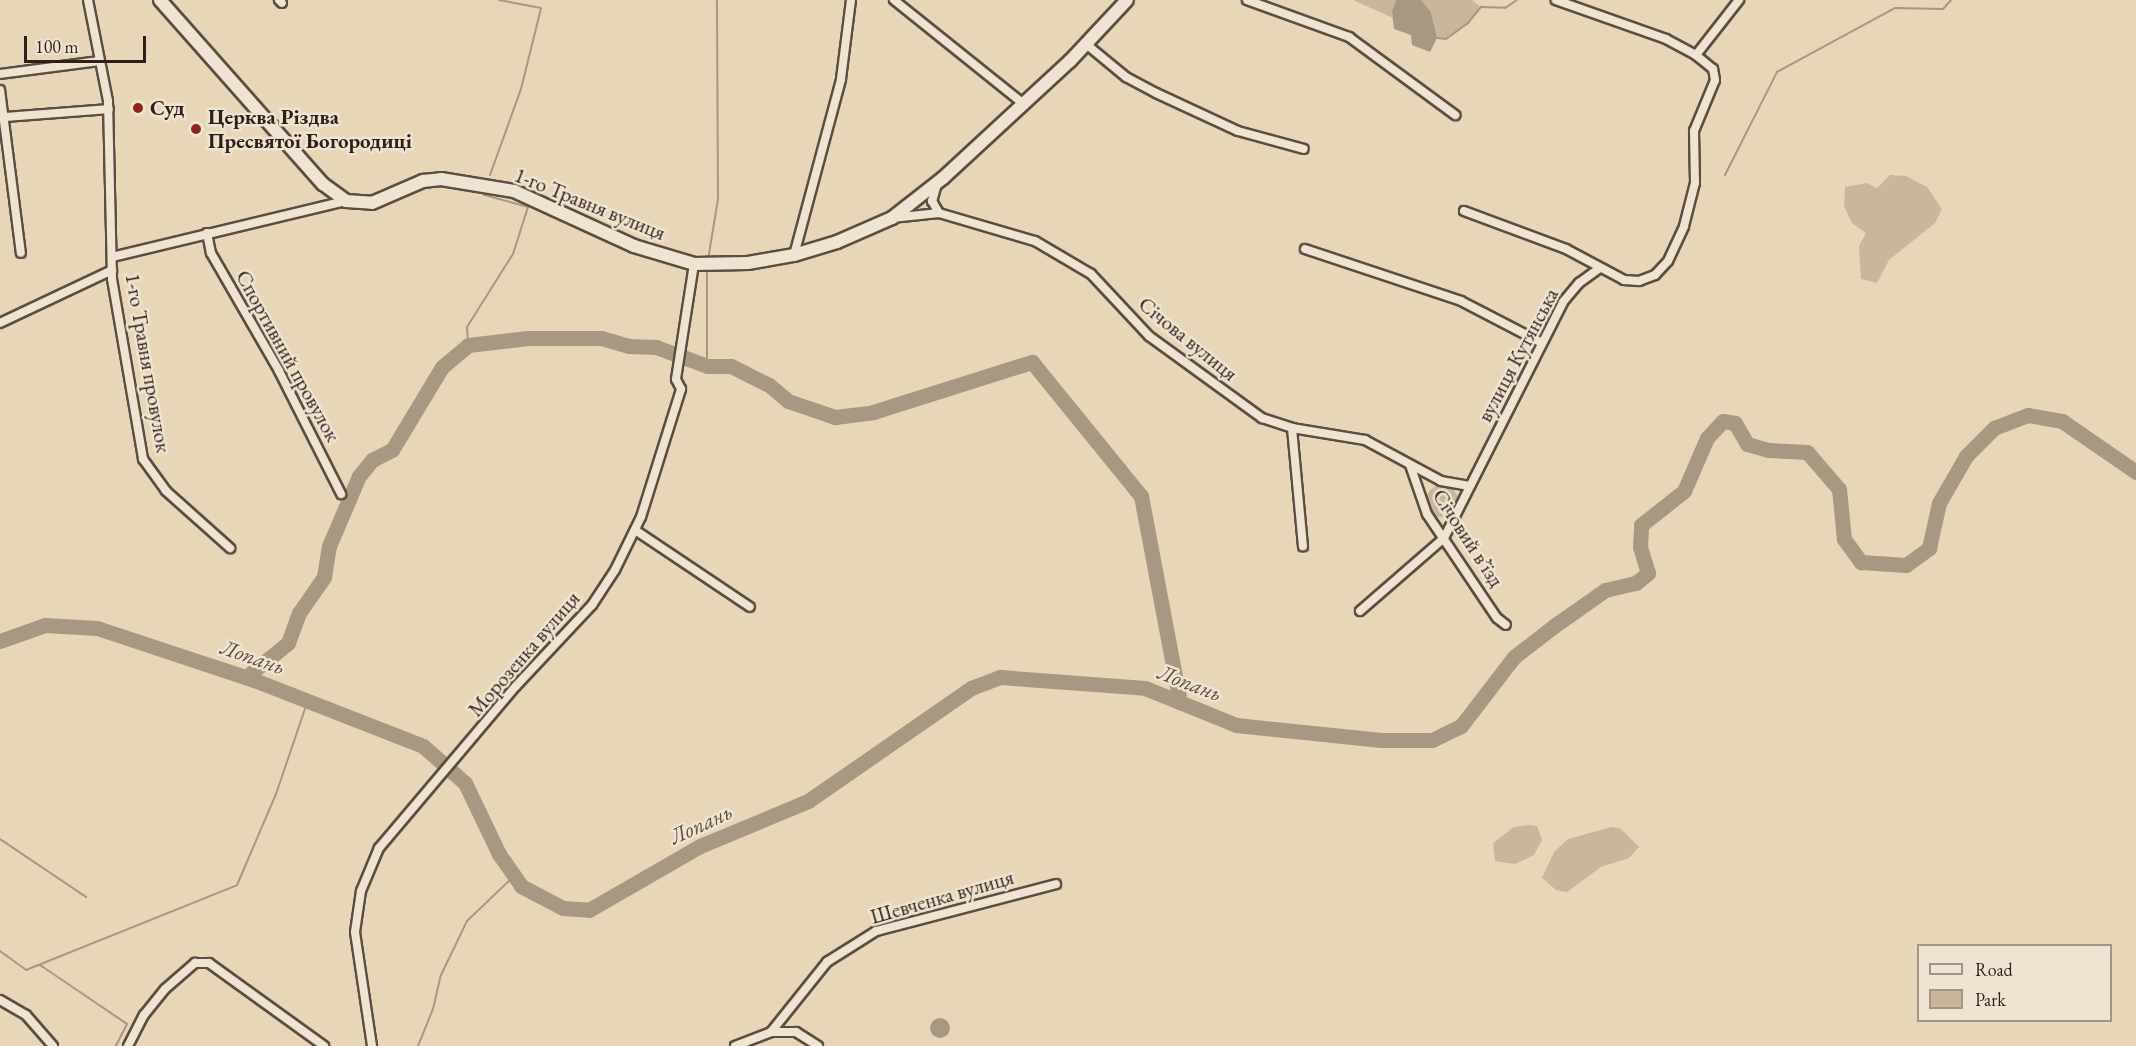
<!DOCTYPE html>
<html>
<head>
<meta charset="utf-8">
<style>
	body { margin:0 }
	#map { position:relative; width:2136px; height:1046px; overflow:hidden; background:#e7d6b8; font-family:"EB Garamond",serif }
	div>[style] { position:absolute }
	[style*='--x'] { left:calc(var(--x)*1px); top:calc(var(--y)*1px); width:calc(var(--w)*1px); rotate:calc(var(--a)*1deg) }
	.green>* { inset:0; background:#c8b79d }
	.round { border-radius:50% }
	.water>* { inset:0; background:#a89882 }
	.stream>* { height:2px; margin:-1px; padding:0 1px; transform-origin:1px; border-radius:1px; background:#a89882 }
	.river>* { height:15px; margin:-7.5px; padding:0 7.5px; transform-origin:7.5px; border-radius:7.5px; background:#a89882 }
	.roads { filter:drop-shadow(2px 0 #5c4d41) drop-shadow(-2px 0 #5c4d41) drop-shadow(0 2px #5c4d41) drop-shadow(0 -2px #5c4d41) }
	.street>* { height:8px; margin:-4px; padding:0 4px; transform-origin:4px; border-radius:4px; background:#efe4d1 }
	.secondary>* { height:12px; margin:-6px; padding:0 6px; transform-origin:6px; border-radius:6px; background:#efe4d1 }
	.dots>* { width:16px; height:16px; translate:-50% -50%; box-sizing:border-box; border:3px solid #efe4d1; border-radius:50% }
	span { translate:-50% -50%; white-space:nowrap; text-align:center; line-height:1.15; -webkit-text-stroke:5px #efe4d1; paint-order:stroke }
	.poi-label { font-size:21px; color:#2e1f19; font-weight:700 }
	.left { translate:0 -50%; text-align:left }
	.street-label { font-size:21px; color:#2e1f19 }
	.water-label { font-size:22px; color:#59493e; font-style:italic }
	.legend { position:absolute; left:1917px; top:944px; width:195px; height:78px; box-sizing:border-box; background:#efe4d1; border:2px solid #a29587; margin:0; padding:8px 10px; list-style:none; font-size:18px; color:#2e1f19 }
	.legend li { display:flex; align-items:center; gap:12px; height:30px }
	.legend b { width:30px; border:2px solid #a29587 }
	.scale { position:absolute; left:24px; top:36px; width:122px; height:27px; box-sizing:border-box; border:3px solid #2e1f19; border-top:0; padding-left:8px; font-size:18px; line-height:21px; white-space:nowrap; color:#2e1f19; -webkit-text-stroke:4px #efe4d1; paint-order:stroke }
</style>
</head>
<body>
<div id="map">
	<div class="green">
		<i style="clip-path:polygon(1353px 0,1396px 0,1392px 11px,1395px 19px)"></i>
		<i style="clip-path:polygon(1421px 0,1472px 0,1481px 7px,1468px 23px,1446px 39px,1437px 38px,1431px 12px)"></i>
		<i style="clip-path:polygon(1890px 175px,1906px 176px,1927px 187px,1942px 209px,1935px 223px,1889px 260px,1877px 283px,1861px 279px,1859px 246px,1866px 233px,1852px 223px,1844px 206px,1845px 187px,1867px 183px,1877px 188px)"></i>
		<i class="round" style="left:1426px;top:485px;width:32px;height:32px"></i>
		<i style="clip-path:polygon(1529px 825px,1537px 826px,1542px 840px,1534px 855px,1515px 864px,1495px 861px,1493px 843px,1514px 827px)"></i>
		<i style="clip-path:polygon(1612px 827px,1620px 828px,1639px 847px,1629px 858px,1601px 867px,1567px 892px,1556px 890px,1542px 878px,1554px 852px,1568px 839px)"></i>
	</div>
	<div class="water">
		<i style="clip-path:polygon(1396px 0,1421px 0,1431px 12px,1437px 38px,1430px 52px,1412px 45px,1411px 35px,1394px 29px,1392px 11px)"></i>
		<i class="round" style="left:930px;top:1018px;width:20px;height:20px"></i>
	</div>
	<div class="stream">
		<i style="--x:1437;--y:38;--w:9;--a:6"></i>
		<i style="--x:1446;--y:39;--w:27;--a:-36"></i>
		<i style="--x:1468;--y:23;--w:21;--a:-51"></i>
		<i style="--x:1481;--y:7;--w:24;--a:2"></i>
		<i style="--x:1505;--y:8;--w:14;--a:-34"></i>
		<i style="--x:490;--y:175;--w:91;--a:-70.2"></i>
		<i style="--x:521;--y:89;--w:83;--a:-76.1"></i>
		<i style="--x:541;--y:8;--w:43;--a:-169.2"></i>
		<i style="--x:1725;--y:175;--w:115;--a:-63.2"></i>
		<i style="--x:1777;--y:72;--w:134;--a:-28.5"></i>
		<i style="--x:1895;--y:8;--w:48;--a:1.2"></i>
		<i style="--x:1943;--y:9;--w:12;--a:-48"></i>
		<i style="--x:708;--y:260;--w:62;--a:-80.7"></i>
		<i style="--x:718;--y:199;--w:199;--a:-90.3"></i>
		<i style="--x:707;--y:269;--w:97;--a:90"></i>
		<i style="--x:468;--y:345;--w:18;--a:-93"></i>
		<i style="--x:467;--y:327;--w:86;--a:-57.8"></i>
		<i style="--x:513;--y:254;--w:49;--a:-72.3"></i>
		<i style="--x:528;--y:207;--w:46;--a:-164.7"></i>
		<i style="--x:0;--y:839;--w:104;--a:34"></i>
		<i style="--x:0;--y:951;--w:32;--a:36"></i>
		<i style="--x:26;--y:970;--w:227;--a:-21.9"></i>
		<i style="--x:237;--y:885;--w:99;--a:-66.8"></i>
		<i style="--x:276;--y:794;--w:99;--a:-71.2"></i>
		<i style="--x:40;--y:965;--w:105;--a:34.1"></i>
		<i style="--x:127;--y:1024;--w:25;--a:117"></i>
		<i style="--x:418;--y:1046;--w:40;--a:-68"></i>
		<i style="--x:433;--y:1009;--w:35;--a:-77"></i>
		<i style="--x:441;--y:975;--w:60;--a:-64.3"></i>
		<i style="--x:467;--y:921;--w:65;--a:-43.8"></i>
	</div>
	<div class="river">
		<i style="--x:0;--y:641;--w:48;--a:-19.6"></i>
		<i style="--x:45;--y:625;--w:52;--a:3.3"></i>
		<i style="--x:97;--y:628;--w:165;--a:18.3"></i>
		<i style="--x:254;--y:680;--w:181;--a:21.3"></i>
		<i style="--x:423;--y:746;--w:56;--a:41.4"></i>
		<i style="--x:465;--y:783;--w:79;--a:64.4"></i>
		<i style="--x:499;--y:854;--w:39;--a:55"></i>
		<i style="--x:521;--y:886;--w:47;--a:27.6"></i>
		<i style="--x:563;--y:908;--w:26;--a:4"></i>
		<i style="--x:589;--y:910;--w:128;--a:-30"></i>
		<i style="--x:700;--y:846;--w:117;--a:-22.6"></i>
		<i style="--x:808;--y:801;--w:198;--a:-34.7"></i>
		<i style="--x:971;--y:688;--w:31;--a:-21"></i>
		<i style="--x:1000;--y:677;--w:145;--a:4.3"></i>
		<i style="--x:1145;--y:688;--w:98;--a:22.1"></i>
		<i style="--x:1236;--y:725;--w:146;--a:5.9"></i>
		<i style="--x:1381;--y:740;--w:51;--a:0"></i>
		<i style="--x:1432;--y:740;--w:32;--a:-26"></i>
		<i style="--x:1461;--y:726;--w:87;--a:-52.5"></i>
		<i style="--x:1514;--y:657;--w:51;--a:-37.8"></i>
		<i style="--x:1554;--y:626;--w:62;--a:-35.2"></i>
		<i style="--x:1605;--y:590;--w:32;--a:-13"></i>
		<i style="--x:1636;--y:583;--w:16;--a:-40"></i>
		<i style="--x:1648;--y:573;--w:27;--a:-107"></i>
		<i style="--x:1640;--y:547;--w:22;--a:-87"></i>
		<i style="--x:1641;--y:525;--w:55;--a:-38.3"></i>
		<i style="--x:1684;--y:491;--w:58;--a:-66.5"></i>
		<i style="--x:1707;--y:438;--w:23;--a:-47"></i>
		<i style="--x:1723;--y:421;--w:12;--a:9"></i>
		<i style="--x:1735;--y:423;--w:24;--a:60"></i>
		<i style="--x:1747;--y:444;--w:22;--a:16"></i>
		<i style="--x:1768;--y:450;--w:39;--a:3"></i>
		<i style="--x:1807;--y:452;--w:49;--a:49.1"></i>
		<i style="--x:1839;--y:489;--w:50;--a:84.3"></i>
		<i style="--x:1844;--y:539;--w:29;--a:54"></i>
		<i style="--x:1861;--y:562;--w:45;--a:3.8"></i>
		<i style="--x:1906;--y:565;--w:29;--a:-36"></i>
		<i style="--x:1929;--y:548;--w:46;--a:-77.5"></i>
		<i style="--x:1939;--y:503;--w:54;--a:-60.1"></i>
		<i style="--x:1966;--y:456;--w:40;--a:-45"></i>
		<i style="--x:1994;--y:428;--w:36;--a:-21"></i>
		<i style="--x:2028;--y:415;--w:35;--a:10"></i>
		<i style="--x:2062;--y:421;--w:90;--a:34.6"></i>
		<i style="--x:246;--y:677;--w:54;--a:-39"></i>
		<i style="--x:288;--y:643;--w:32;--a:-70"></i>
		<i style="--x:299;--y:613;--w:44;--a:-55.2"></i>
		<i style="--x:324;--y:577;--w:31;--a:-81"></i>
		<i style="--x:329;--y:546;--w:76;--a:-66.8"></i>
		<i style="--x:359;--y:476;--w:21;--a:-51"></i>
		<i style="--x:372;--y:460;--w:22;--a:-27"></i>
		<i style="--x:392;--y:450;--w:97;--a:-58.9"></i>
		<i style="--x:442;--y:367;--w:34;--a:-40"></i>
		<i style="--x:468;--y:345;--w:60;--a:-6.7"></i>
		<i style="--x:528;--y:338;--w:73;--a:0"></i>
		<i style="--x:601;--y:338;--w:29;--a:16"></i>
		<i style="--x:629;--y:346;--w:27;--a:2"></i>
		<i style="--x:656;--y:347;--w:54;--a:20.4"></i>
		<i style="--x:707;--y:366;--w:24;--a:0"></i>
		<i style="--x:731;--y:366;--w:42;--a:26.6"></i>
		<i style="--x:769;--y:385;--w:25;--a:40"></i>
		<i style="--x:788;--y:401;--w:50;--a:18.8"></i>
		<i style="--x:835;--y:417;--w:38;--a:-7"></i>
		<i style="--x:873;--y:412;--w:167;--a:-17.5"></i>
		<i style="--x:1032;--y:362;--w:173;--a:50.9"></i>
		<i style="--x:1141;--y:496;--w:210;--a:79.3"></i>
	</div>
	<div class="roads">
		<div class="street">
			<i style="--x:88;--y:0;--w:103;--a:78.8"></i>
			<i style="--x:108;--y:101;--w:178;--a:88.7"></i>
			<i style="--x:112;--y:279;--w:183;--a:80.2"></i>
			<i style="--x:143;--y:459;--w:39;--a:54"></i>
			<i style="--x:166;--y:491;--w:86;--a:41.7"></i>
			<i style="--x:279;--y:0;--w:4;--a:45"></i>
			<i style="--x:894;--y:0;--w:166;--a:38.7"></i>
			<i style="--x:1247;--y:0;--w:109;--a:19.9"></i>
			<i style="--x:1349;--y:37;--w:132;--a:36.3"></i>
			<i style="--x:1086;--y:44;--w:52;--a:39.5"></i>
			<i style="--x:1126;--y:77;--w:34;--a:28"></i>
			<i style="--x:1156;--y:93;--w:90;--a:24.9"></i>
			<i style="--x:1238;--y:131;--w:68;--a:15.3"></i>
			<i style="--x:1696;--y:55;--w:70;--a:-52"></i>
			<i style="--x:0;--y:74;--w:100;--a:-7.5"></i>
			<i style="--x:0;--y:90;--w:164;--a:82.7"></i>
			<i style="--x:6;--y:117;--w:103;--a:-4.4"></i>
			<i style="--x:937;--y:184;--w:18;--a:106"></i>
			<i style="--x:932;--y:201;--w:14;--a:60"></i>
			<i style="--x:1464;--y:211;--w:109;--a:20.4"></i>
			<i style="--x:1566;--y:249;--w:66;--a:28.1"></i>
			<i style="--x:1624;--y:280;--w:15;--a:4"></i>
			<i style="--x:1639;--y:281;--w:17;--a:-21"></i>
			<i style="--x:1655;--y:275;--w:19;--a:-47"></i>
			<i style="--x:1668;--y:261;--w:38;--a:-65"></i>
			<i style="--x:1684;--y:226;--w:44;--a:-75.7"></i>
			<i style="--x:1695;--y:183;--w:52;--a:-91.1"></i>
			<i style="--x:1694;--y:131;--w:55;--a:-67.6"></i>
			<i style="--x:1715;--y:80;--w:11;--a:-100"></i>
			<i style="--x:1713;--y:69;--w:22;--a:-141"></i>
			<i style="--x:1696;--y:55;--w:34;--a:-152"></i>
			<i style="--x:1666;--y:39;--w:117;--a:-160.5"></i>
			<i style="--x:892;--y:218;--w:47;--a:-6.1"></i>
			<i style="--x:939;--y:213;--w:100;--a:16.3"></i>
			<i style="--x:1035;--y:241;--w:65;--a:30.5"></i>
			<i style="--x:1091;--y:274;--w:85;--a:46.9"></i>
			<i style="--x:1149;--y:336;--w:140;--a:36"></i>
			<i style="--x:1262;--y:418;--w:32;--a:18"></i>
			<i style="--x:1292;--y:428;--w:74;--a:9.3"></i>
			<i style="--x:1365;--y:440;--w:86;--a:28.3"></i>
			<i style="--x:1441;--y:481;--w:29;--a:10"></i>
			<i style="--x:207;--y:233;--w:20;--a:79"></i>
			<i style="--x:211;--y:253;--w:136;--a:60"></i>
			<i style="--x:279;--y:371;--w:138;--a:63.2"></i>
			<i style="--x:1305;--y:249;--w:164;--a:18.4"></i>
			<i style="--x:1461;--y:301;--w:91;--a:27.4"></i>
			<i style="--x:794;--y:255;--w:182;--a:-75"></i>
			<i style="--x:841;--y:79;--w:80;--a:-82.8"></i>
			<i style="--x:112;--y:257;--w:241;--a:-13.5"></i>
			<i style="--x:0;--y:323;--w:124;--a:-25.3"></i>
			<i style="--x:1292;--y:428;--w:119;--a:84.7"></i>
			<i style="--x:1410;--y:465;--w:52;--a:70.9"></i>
			<i style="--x:1427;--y:514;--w:125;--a:56.1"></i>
			<i style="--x:1497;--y:618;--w:11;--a:38"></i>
			<i style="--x:635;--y:530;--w:138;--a:33.8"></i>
			<i style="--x:1360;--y:611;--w:111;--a:-41"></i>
			<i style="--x:1444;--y:538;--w:264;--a:-63.2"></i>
			<i style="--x:1563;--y:302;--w:25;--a:-50"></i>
			<i style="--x:1579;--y:283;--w:24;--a:-36"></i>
			<i style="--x:0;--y:1000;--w:30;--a:30"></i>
			<i style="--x:26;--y:1015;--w:41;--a:48.9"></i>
			<i style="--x:771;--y:1032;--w:25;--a:0"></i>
			<i style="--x:796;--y:1032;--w:26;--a:32"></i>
			<i style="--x:128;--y:1046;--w:35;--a:-63"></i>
			<i style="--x:144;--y:1015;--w:33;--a:-51"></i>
			<i style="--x:165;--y:989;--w:40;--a:-41"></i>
			<i style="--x:195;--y:963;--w:14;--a:0"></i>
			<i style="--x:209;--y:963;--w:142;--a:35.8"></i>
			<i style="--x:372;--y:1046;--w:115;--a:-98.5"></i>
			<i style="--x:355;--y:932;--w:41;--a:-81.7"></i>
			<i style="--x:361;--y:891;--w:47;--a:-67.3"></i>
			<i style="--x:379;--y:848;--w:212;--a:-49.8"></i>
			<i style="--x:516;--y:686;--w:111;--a:-46.8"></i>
			<i style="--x:592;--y:605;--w:42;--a:-56.7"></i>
			<i style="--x:615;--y:570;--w:59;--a:-63.9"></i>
			<i style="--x:641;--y:517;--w:134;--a:-72.6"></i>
			<i style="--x:681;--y:389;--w:11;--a:-117"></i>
			<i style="--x:676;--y:379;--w:116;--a:-81.1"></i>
			<i style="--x:735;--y:1046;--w:39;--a:-21"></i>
			<i style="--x:771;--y:1032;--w:90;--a:-51.3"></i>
			<i style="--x:827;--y:962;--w:58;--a:-32.3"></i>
			<i style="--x:876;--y:931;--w:186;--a:-14.6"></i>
		</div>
		<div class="secondary">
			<i style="--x:160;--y:0;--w:246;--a:48.5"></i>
			<i style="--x:323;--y:184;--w:29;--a:36"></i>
			<i style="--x:346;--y:201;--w:26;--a:4"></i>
			<i style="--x:372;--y:203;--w:56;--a:-23.3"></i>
			<i style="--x:423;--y:181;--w:18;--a:-6"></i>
			<i style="--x:441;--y:179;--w:74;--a:9.3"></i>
			<i style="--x:514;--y:191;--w:132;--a:24.6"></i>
			<i style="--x:634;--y:246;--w:63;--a:16.7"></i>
			<i style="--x:694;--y:264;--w:54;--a:-1.1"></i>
			<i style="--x:748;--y:263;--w:47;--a:-9.9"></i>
			<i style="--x:794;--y:255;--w:45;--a:-16.8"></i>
			<i style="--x:837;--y:242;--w:60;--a:-23.6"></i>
			<i style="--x:892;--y:218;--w:65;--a:-38.1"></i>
			<i style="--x:943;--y:178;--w:173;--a:-42.7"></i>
			<i style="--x:1070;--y:61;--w:83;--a:-46.9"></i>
		</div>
	</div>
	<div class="dots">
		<i style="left:138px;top:108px;background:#8f2418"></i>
		<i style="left:196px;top:129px;background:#8f2418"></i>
	</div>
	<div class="poi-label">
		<span class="left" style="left:150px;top:108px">Суд</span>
		<span class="left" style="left:208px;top:129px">Церква Різдва<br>Пресвятої Богородиці</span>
	</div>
	<div class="street-label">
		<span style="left:590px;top:204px;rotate:22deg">1-го Травня вулиця</span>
		<span style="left:1188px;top:339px;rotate:39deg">Січова вулиця</span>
		<span style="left:1518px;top:355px;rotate:-62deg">вулиця Кутянська</span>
		<span style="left:288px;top:356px;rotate:61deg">Спортивний провулок</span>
		<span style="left:148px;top:363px;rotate:80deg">1-го Травня провулок</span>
		<span style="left:1468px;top:538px;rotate:57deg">Січовий в’їзд</span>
		<span style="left:524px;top:654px;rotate:-49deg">Морозенка вулиця</span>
		<span style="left:942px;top:897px;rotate:-16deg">Шевченка вулиця</span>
	</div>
	<div class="water-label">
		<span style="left:253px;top:657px;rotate:19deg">Лопань</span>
		<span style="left:1190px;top:683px;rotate:21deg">Лопань</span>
		<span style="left:701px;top:824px;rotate:-25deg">Лопань</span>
	</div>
	<ul class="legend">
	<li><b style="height:8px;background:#efe4d1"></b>Road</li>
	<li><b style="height:16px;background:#c8b79d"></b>Park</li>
	</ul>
	<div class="scale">100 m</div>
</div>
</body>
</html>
